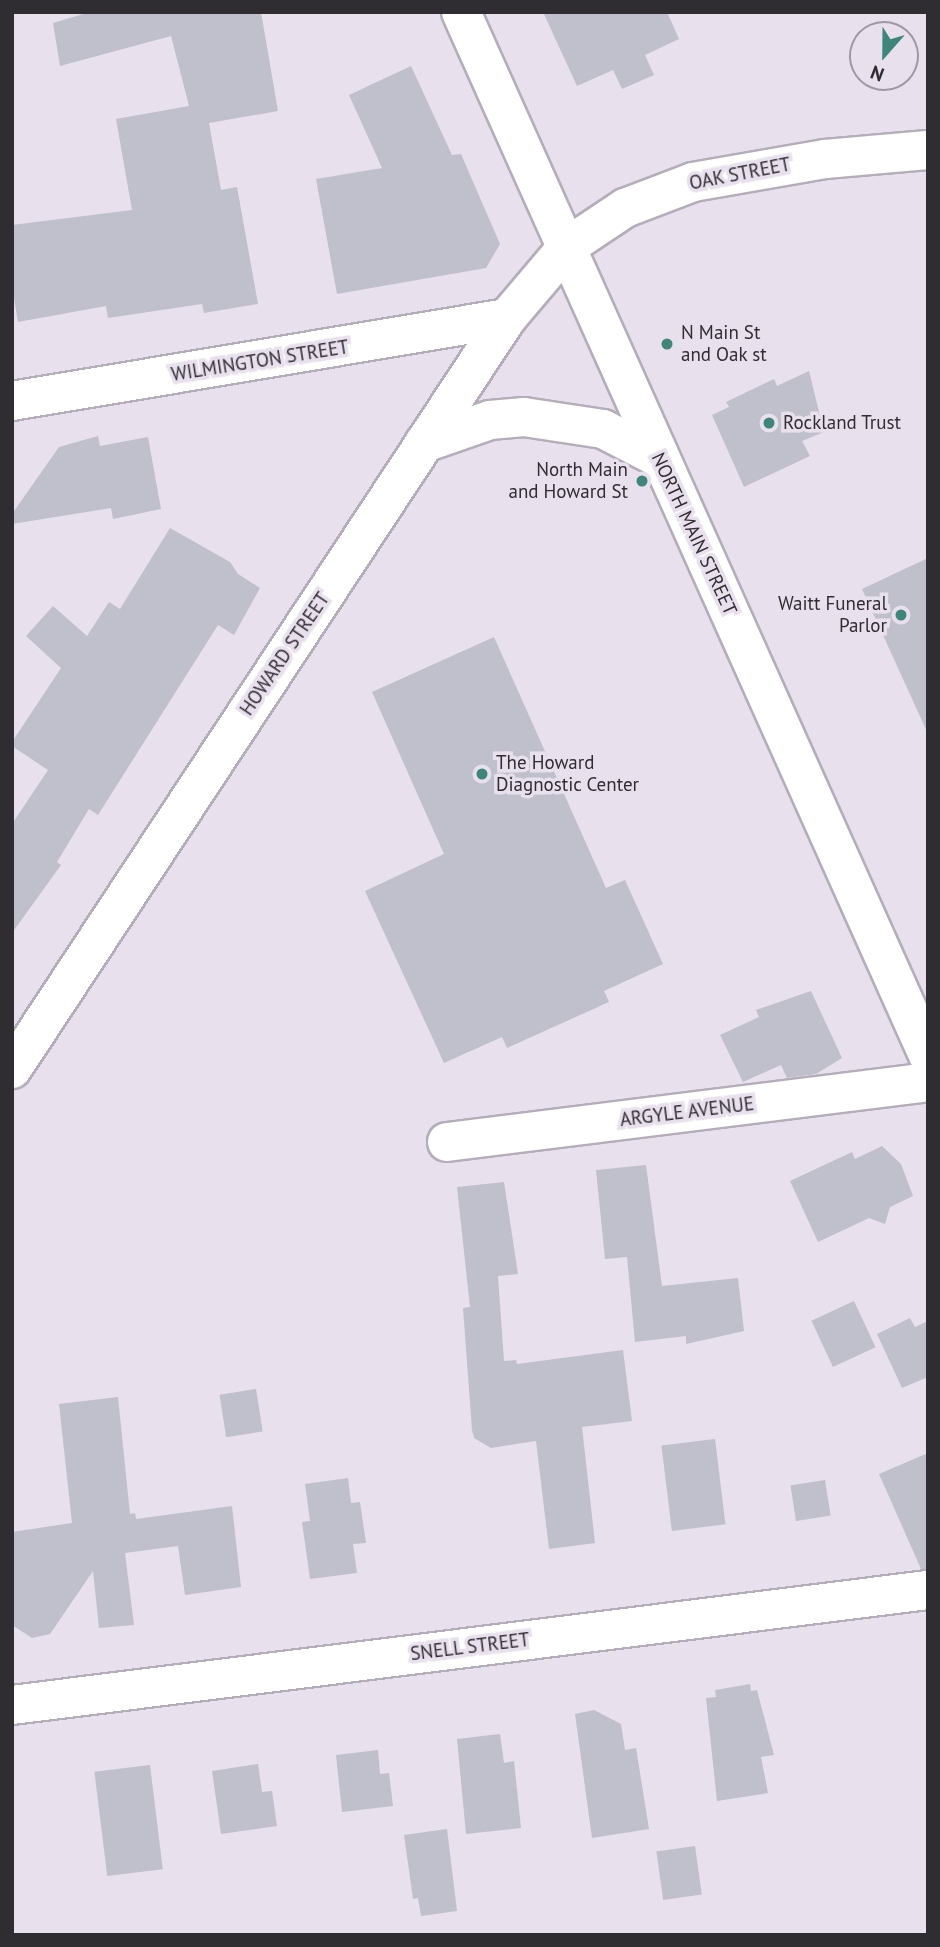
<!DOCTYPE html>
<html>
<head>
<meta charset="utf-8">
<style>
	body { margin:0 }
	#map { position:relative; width:940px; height:1947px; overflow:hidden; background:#e8e0ec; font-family:"PT Sans",sans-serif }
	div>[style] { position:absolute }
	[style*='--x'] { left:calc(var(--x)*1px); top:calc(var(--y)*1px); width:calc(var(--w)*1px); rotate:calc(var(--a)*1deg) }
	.building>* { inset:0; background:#c0bfcc; transform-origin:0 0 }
	.roads { filter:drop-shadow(2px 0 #b5adb9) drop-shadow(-2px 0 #b5adb9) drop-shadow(0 2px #b5adb9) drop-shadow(0 -2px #b5adb9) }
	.minor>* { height:38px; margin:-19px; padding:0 19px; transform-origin:19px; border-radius:19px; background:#fff }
	.major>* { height:38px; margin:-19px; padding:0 19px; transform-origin:19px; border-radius:19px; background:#fff }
	.dots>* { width:19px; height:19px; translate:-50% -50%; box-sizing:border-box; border:4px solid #e8e0ec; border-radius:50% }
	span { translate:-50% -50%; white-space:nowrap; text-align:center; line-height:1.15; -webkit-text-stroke:7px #e8e0ec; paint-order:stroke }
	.street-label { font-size:19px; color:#302d32 }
	.poi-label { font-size:19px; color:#302d32 }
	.left { translate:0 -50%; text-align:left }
	.right { translate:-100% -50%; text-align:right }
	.frame { position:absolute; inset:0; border:14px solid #302d32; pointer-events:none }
	.north { position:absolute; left:849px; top:21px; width:70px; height:70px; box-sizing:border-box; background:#e8e0ec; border:2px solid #9e98a2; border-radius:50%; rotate:201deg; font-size:19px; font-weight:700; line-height:28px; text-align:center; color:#302d32 }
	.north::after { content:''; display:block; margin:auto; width:24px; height:32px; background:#40857c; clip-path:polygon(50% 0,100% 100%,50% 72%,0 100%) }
</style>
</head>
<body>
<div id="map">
	<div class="building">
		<i style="clip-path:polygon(90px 12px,261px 12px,278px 111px,209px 123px,221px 190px,237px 187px,258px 304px,204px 313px,202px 304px,108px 318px,106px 306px,18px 322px,12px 286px,12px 225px,132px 210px,116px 119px,189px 106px,171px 36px,60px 66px,53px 23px)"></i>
		<i style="clip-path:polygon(543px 12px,667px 12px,679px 39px,645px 55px,654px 75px,622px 89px,613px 70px,577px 86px)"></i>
		<i style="clip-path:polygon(411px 66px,452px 155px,461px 154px,500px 244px,486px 268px,337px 294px,316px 179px,382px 168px,349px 95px)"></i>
		<i style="clip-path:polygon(809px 371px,824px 432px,802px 441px,810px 456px,744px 487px,712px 415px,729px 407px,726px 402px,774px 379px,777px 386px)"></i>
		<i style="clip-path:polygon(98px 436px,100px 446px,148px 437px,161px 509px,113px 519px,111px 508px,12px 524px,12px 514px,59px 447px)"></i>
		<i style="clip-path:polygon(170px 528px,230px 562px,238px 574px,260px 588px,234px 635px,218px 625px,98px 815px,89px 809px,57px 862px,61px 865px,12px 933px,12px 824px,48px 770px,12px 746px,12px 742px,61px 668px,26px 636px,53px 606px,87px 636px,109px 602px,120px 609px)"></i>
		<i style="clip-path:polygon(928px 558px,928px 734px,862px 589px)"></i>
		<i style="clip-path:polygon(494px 637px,606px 888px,625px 880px,663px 964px,604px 991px,609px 1002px,507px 1048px,502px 1037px,444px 1063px,365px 891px,444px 854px,372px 692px)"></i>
		<i style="clip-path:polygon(811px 991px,842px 1058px,816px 1074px,787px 1078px,781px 1065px,743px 1082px,720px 1035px,759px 1017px,756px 1010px)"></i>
		<i style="clip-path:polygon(882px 1146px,901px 1164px,913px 1196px,890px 1207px,885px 1224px,869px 1218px,818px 1242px,790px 1181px,852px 1152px,855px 1159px)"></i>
		<i style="clip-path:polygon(646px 1165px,662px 1286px,738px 1278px,744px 1331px,686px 1344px,686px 1336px,635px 1342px,627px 1257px,605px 1259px,596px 1170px)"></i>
		<i style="clip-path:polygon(504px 1182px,518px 1274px,498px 1276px,504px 1361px,516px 1360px,517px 1364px,623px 1350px,632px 1421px,582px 1427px,595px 1543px,549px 1549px,536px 1441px,491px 1448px,474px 1438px,472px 1430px,463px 1308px,470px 1307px,457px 1187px)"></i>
		<i style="left:854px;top:1301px;width:51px;height:47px;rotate:65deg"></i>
		<i style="clip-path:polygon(910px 1318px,915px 1327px,928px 1321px,928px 1377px,902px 1388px,877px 1334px)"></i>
		<i style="left:256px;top:1389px;width:43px;height:37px;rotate:81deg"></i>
		<i style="clip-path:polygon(118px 1397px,130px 1514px,135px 1513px,136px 1519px,232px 1506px,241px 1587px,185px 1595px,178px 1546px,125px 1553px,134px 1625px,99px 1628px,93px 1571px,50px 1634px,32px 1638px,12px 1625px,12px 1532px,72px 1523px,59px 1404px)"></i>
		<i style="left:715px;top:1439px;width:86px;height:54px;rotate:83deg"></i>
		<i style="clip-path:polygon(928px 1453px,928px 1569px,921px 1569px,879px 1474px)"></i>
		<i style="clip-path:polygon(348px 1478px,351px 1503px,360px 1502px,366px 1543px,353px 1544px,357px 1573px,310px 1579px,302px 1522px,310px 1521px,305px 1484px)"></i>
		<i style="left:825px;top:1480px;width:36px;height:35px;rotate:81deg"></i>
		<i style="clip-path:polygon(750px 1684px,751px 1691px,757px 1690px,774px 1755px,761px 1757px,768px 1793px,717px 1801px,706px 1698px,716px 1697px,715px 1690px)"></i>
		<i style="clip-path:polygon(594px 1710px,621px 1724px,625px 1750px,636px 1748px,649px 1829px,592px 1838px,575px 1714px)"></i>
		<i style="clip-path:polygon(500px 1734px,504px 1763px,514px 1761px,521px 1828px,466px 1834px,457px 1739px)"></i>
		<i style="clip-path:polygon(378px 1750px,380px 1774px,389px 1773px,393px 1806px,342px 1812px,336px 1755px)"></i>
		<i style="clip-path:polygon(258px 1764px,262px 1792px,272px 1791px,277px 1826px,221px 1834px,212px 1771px)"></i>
		<i style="left:150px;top:1765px;width:105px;height:56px;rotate:83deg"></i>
		<i style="clip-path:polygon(447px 1829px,457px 1911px,421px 1916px,418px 1898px,413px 1899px,404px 1835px)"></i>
		<i style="left:695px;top:1846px;width:49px;height:39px;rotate:82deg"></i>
	</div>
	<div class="roads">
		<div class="minor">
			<i style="--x:12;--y:401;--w:502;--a:-9.52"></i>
			<i style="--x:447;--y:1142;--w:485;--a:-7.1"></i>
			<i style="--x:12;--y:1705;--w:923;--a:-7.16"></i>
		</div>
		<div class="major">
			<i style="--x:461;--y:12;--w:1143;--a:65.88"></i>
			<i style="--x:424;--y:443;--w:70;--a:-19.2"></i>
			<i style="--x:490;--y:420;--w:34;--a:-5"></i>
			<i style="--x:524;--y:417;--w:80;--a:8.6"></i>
			<i style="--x:603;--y:429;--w:63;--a:27.4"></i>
			<i style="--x:12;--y:1069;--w:899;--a:-56.61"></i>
			<i style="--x:507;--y:318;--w:94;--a:-49.7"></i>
			<i style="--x:568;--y:246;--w:69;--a:-33.7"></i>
			<i style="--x:625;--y:208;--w:73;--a:-20.9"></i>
			<i style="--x:693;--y:182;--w:134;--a:-9.9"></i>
			<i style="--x:825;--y:159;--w:103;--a:-5"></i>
		</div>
	</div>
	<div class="dots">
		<i style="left:667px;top:344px;background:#40857c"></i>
		<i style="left:769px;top:423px;background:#40857c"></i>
		<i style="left:642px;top:481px;background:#40857c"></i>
		<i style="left:901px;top:615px;background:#40857c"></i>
		<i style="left:482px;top:774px;background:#40857c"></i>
	</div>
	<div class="street-label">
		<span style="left:740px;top:174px;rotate:-11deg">OAK STREET</span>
		<span style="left:260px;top:361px;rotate:-9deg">WILMINGTON STREET</span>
		<span style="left:694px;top:534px;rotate:65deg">NORTH MAIN STREET</span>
		<span style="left:285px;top:654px;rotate:-56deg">HOWARD STREET</span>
		<span style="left:687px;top:1112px;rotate:-7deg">ARGYLE AVENUE</span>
		<span style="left:470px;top:1647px;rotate:-7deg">SNELL STREET</span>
	</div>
	<div class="poi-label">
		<span class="left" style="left:681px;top:344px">N Main St<br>and Oak st</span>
		<span class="left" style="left:783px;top:423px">Rockland Trust</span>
		<span class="right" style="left:628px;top:481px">North Main<br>and Howard St</span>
		<span class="right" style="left:887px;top:615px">Waitt Funeral<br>Parlor</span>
		<span class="left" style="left:496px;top:774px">The Howard<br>Diagnostic Center</span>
	</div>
	<div class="frame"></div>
	<div class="north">N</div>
</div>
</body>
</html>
